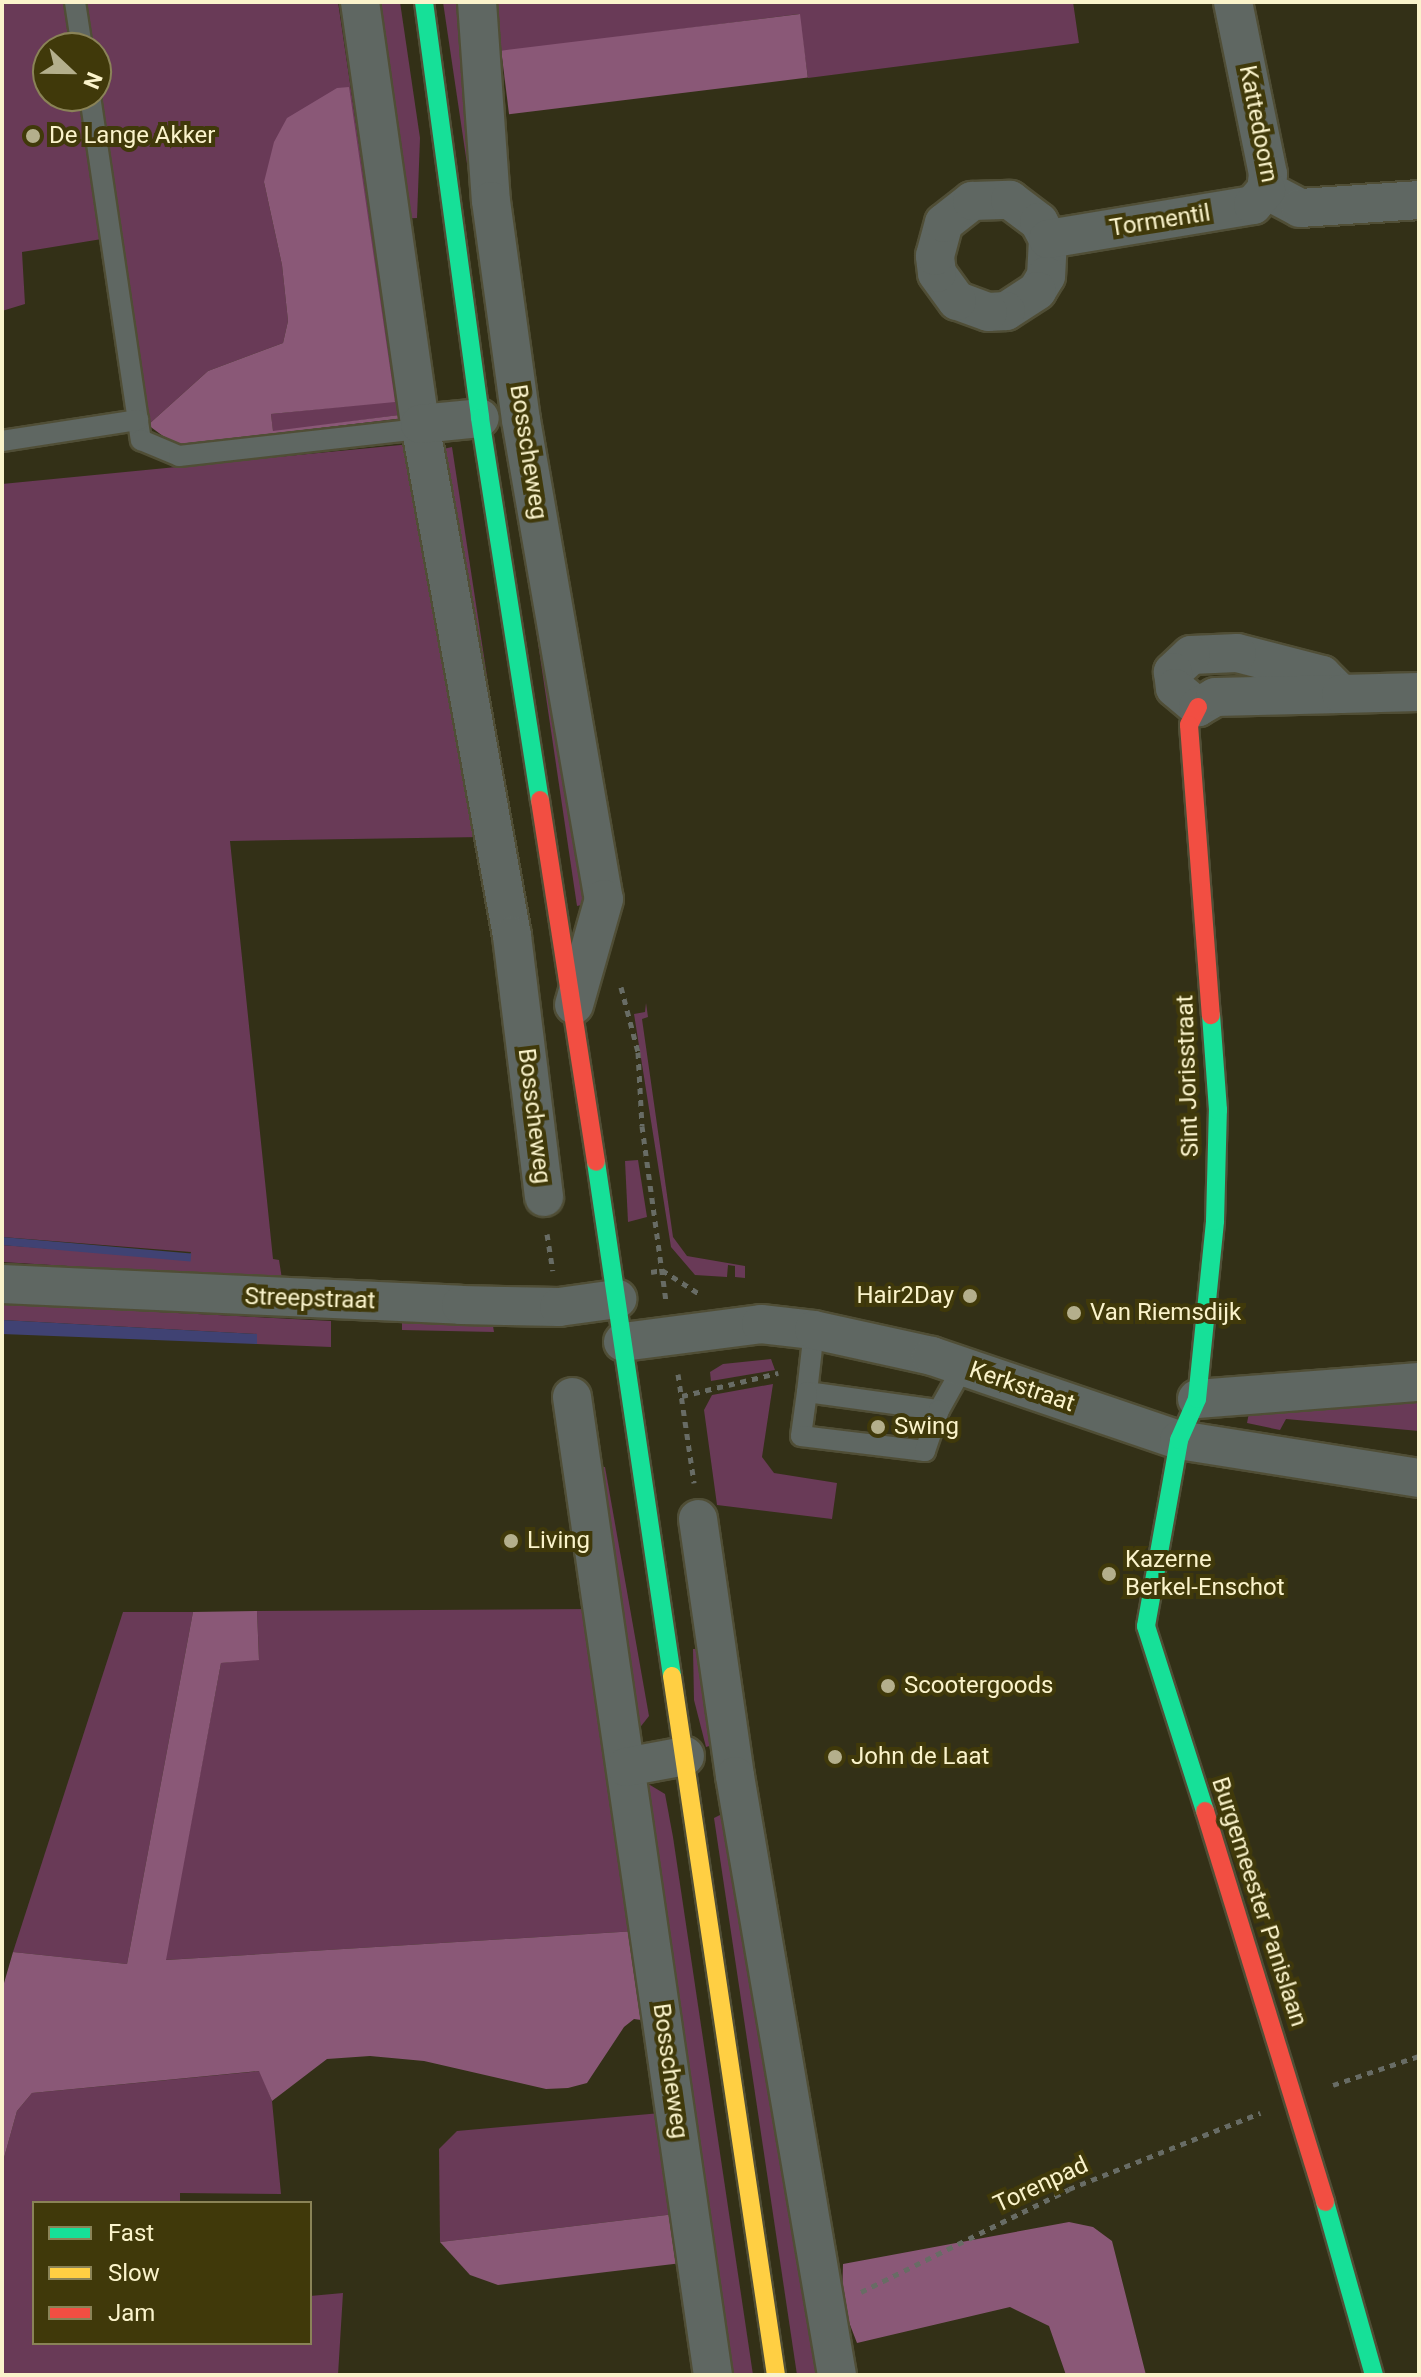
<!DOCTYPE html>
<html>
<head>
<meta charset="utf-8">
<style>
	body { margin:0 }
	#map { position:relative; width:1421px; height:2377px; overflow:hidden; background:#333017; font-family:Roboto,sans-serif }
	div>[style] { position:absolute }
	[style*='--x'] { left:calc(var(--x)*1px); top:calc(var(--y)*1px); width:calc(var(--w)*1px); rotate:calc(var(--a)*1deg) }
	.green>* { inset:0; background:#693a57 }
	.forest>* { inset:0; background:#8a5877; transform-origin:0 0 }
	.water>* { inset:0; background:#404273; transform-origin:0 0 }
	.path>* { height:5px; margin-top:-2.5px; transform-origin:0; background:repeating-linear-gradient(90deg,#686c65 0 6px,transparent 0 12px) }
	.roads { filter:drop-shadow(2px 0 #504e36) drop-shadow(-2px 0 #504e36) drop-shadow(0 2px #504e36) drop-shadow(0 -2px #504e36) }
	.lane>* { height:20px; margin:-10px; padding:0 10px; transform-origin:10px; border-radius:10px; background:#5f6762 }
	.street>* { height:38px; margin:-19px; padding:0 19px; transform-origin:19px; border-radius:19px; background:#5f6762 }
	.fast>* { height:18px; margin:-9px; padding:0 9px; transform-origin:9px; border-radius:9px; background:#16e098 }
	.slow>* { height:18px; margin:-9px; padding:0 9px; transform-origin:9px; border-radius:9px; background:#ffcf43 }
	.jam>* { height:18px; margin:-9px; padding:0 9px; transform-origin:9px; border-radius:9px; background:#f24e42 }
	.dots>* { width:22px; height:22px; translate:-50% -50%; box-sizing:border-box; border:4px solid #40390a; border-radius:50% }
	span { translate:-50% -50%; white-space:nowrap; text-align:center; line-height:1.15; -webkit-text-stroke:8px #40390a; paint-order:stroke }
	.street-label { font-size:24px; color:#faf3cb }
	.poi-label { font-size:24px; color:#faf3cb }
	.left { translate:0 -50%; text-align:left }
	.right { translate:-100% -50%; text-align:right }
	.frame { position:absolute; inset:0; border:4px solid #faf3cb; pointer-events:none }
	.legend { position:absolute; left:32px; top:2201px; width:280px; height:144px; box-sizing:border-box; background:#40390a; border:2px solid #8a8357; margin:0; padding:10px 14px; list-style:none; font-size:24px; color:#faf3cb }
	.legend li { display:flex; align-items:center; gap:16px; height:40px }
	.legend b { width:40px; border:2px solid #8a8357 }
	.north { position:absolute; left:32px; top:32px; width:80px; height:80px; box-sizing:border-box; background:#40390a; border:2px solid #8a8357; border-radius:50%; rotate:112deg; font-size:22px; font-weight:700; line-height:32px; text-align:center; color:#faf3cb }
	.north::after { content:''; display:block; margin:auto; width:28px; height:36px; background:#b4af8c; clip-path:polygon(50% 0,100% 100%,50% 72%,0 100%) }
</style>
</head>
<body>
<div id="map">
	<div class="green">
		<i style="clip-path:polygon(2px 2px,72px 2px,79px 48px,48px 48px,48px 96px,87px 96px,108px 238px,22px 252px,25px 304px,2px 311px)"></i>
		<i style="clip-path:polygon(86px 2px,338px 2px,399px 415px,273px 432px,271px 414px,395px 401px,264px 182px,282px 265px,288px 321px,283px 343px,208px 371px,148px 425px)"></i>
		<i style="clip-path:polygon(375px 2px,400px 2px,420px 138px,417px 218px,398px 219px)"></i>
		<i style="clip-path:polygon(443px 2px,462px 2px,586px 904px,577px 906px)"></i>
		<i style="clip-path:polygon(493px 2px,1073px 2px,1079px 43px,808px 78px,799px 14px,501px 52px)"></i>
		<i style="clip-path:polygon(411px 444px,482px 837px,230px 841px,273px 1259px,279px 1260px,282px 1279px,2px 1262px,2px 1245px,189px 1259px,191px 1252px,2px 1237px,2px 484px)"></i>
		<i style="clip-path:polygon(452px 447px,515px 860px,443px 449px)"></i>
		<i style="clip-path:polygon(646px 1003px,648px 1017px,642px 1019px,673px 1237px,687px 1256px,745px 1266px,745px 1278px,735px 1277px,735px 1266px,728px 1265px,727px 1277px,695px 1275px,671px 1247px,634px 1014px,645px 1012px)"></i>
		<i style="clip-path:polygon(638px 1160px,647px 1217px,628px 1222px,625px 1161px)"></i>
		<i style="clip-path:polygon(2px 1304px,331px 1321px,331px 1347px,257px 1344px,257px 1334px,2px 1320px)"></i>
		<i style="clip-path:polygon(402px 1323px,493px 1326px,494px 1332px,402px 1330px)"></i>
		<i style="clip-path:polygon(771px 1359px,775px 1370px,711px 1381px,710px 1372px,723px 1364px)"></i>
		<i style="clip-path:polygon(773px 1384px,762px 1457px,774px 1473px,837px 1483px,832px 1519px,717px 1505px,704px 1410px,712px 1395px)"></i>
		<i style="clip-path:polygon(1419px 1387px,1419px 1431px,1286px 1419px,1280px 1430px,1247px 1423px,1251px 1402px)"></i>
		<i style="clip-path:polygon(597px 1467px,605px 1467px,649px 1716px,638px 1730px)"></i>
		<i style="clip-path:polygon(595px 1609px,636px 1931px,165px 1960px,221px 1663px,259px 1659px,257px 1611px)"></i>
		<i style="clip-path:polygon(123px 1612px,193px 1612px,127px 1964px,13px 1952px)"></i>
		<i style="clip-path:polygon(693px 1649px,701px 1649px,713px 1745px,706px 1747px,694px 1700px)"></i>
		<i style="clip-path:polygon(650px 1785px,665px 1794px,673px 1837px,753px 2375px,730px 2375px,645px 1786px)"></i>
		<i style="clip-path:polygon(722px 1814px,822px 2375px,797px 2375px,714px 1818px)"></i>
		<i style="clip-path:polygon(260px 2071px,272px 2101px,281px 2194px,180px 2193px,180px 2203px,34px 2203px,34px 2343px,310px 2343px,310px 2296px,343px 2293px,338px 2375px,2px 2375px,2px 2165px,17px 2111px,32px 2093px)"></i>
		<i style="clip-path:polygon(661px 2113px,675px 2214px,440px 2242px,439px 2149px,457px 2131px)"></i>
	</div>
	<div class="forest">
		<i style="left:800px;top:14px;width:64px;height:301px;rotate:83deg"></i>
		<i style="clip-path:polygon(362px 85px,404px 418px,180px 445px,163px 436px,148px 425px,208px 371px,283px 343px,288px 321px,282px 265px,264px 182px,274px 142px,287px 118px,337px 88px,349px 87px,395px 402px,271px 414px,273px 431px,399px 415px,351px 86px)"></i>
		<i style="clip-path:polygon(257px 1611px,259px 1660px,221px 1663px,166px 1960px,636px 1931px,648px 2021px,634px 2019px,624px 2027px,587px 2083px,568px 2088px,546px 2089px,424px 2061px,370px 2056px,327px 2059px,272px 2101px,259px 2071px,32px 2093px,17px 2111px,2px 2165px,2px 1990px,13px 1952px,127px 1964px,193px 1612px)"></i>
		<i style="clip-path:polygon(675px 2214px,682px 2263px,498px 2285px,470px 2275px,440px 2242px)"></i>
		<i style="clip-path:polygon(1069px 2222px,1093px 2227px,1112px 2241px,1146px 2375px,1066px 2375px,1049px 2326px,1010px 2307px,857px 2343px,842px 2304px,843px 2264px)"></i>
	</div>
	<div class="water">
		<i style="left:2px;top:1237px;width:190px;height:8px;rotate:5deg"></i>
		<i style="clip-path:polygon(2px 1320px,257px 1334px,257px 1344px,2px 1334px)"></i>
	</div>
	<div class="path">
		<i style="--x:621;--y:987;--w:67;--a:75.3"></i>
		<i style="--x:638;--y:1052;--w:74;--a:86.9"></i>
		<i style="--x:642;--y:1126;--w:177;--a:82.2"></i>
		<i style="--x:547;--y:1234;--w:37;--a:81"></i>
		<i style="--x:651;--y:1272;--w:11;--a:-10"></i>
		<i style="--x:662;--y:1270;--w:43;--a:32.6"></i>
		<i style="--x:678;--y:1374;--w:110;--a:81.6"></i>
		<i style="--x:682;--y:1396;--w:99;--a:-13.5"></i>
		<i style="--x:1333;--y:2085;--w:91;--a:-18.6"></i>
		<i style="--x:861;--y:2292;--w:232;--a:-26.3"></i>
		<i style="--x:1069;--y:2189;--w:206;--a:-21.7"></i>
	</div>
	<div class="roads">
		<div class="lane">
			<i style="--x:75;--y:2;--w:47;--a:81.3"></i>
			<i style="--x:90;--y:96;--w:348;--a:81.6"></i>
			<i style="--x:141;--y:440;--w:41;--a:22.8"></i>
			<i style="--x:179;--y:456;--w:244;--a:-6.4"></i>
			<i style="--x:2;--y:441;--w:138;--a:-8.8"></i>
			<i style="--x:814;--y:1330;--w:62;--a:96.4"></i>
			<i style="--x:807;--y:1392;--w:133;--a:7.8"></i>
			<i style="--x:939;--y:1410;--w:49;--a:-60.8"></i>
			<i style="--x:807;--y:1392;--w:44;--a:97.8"></i>
			<i style="--x:801;--y:1436;--w:125;--a:6.9"></i>
			<i style="--x:925;--y:1451;--w:43;--a:-71.1"></i>
		</div>
		<div class="street">
			<i style="--x:360;--y:2;--w:426;--a:81.9"></i>
			<i style="--x:420;--y:424;--w:520;--a:79.81"></i>
			<i style="--x:512;--y:936;--w:263;--a:83"></i>
			<i style="--x:477;--y:2;--w:199;--a:86"></i>
			<i style="--x:491;--y:201;--w:221;--a:82.2"></i>
			<i style="--x:521;--y:420;--w:486;--a:80.2"></i>
			<i style="--x:604;--y:899;--w:110;--a:105.8"></i>
			<i style="--x:1233;--y:2;--w:176;--a:78.5"></i>
			<i style="--x:1268;--y:174;--w:16;--a:97"></i>
			<i style="--x:1266;--y:190;--w:38;--a:28"></i>
			<i style="--x:1300;--y:208;--w:119;--a:-3.8"></i>
			<i style="--x:1048;--y:239;--w:37;--a:93"></i>
			<i style="--x:1046;--y:276;--w:17;--a:121"></i>
			<i style="--x:1037;--y:291;--w:37;--a:147"></i>
			<i style="--x:1006;--y:311;--w:18;--a:177"></i>
			<i style="--x:988;--y:312;--w:33;--a:-160"></i>
			<i style="--x:957;--y:301;--w:34;--a:-126"></i>
			<i style="--x:937;--y:273;--w:17;--a:-97"></i>
			<i style="--x:935;--y:256;--w:34;--a:-75"></i>
			<i style="--x:944;--y:223;--w:36;--a:-38"></i>
			<i style="--x:972;--y:201;--w:38;--a:-2"></i>
			<i style="--x:1010;--y:200;--w:36;--a:37"></i>
			<i style="--x:1039;--y:222;--w:19;--a:62"></i>
			<i style="--x:1048;--y:239;--w:208;--a:-9.4"></i>
			<i style="--x:1253;--y:205;--w:20;--a:-49"></i>
			<i style="--x:420;--y:424;--w:60;--a:-5.7"></i>
			<i style="--x:1341;--y:694;--w:27;--a:-135"></i>
			<i style="--x:1322;--y:675;--w:88;--a:-165.5"></i>
			<i style="--x:1237;--y:653;--w:46;--a:177.5"></i>
			<i style="--x:1191;--y:655;--w:25;--a:137"></i>
			<i style="--x:1173;--y:672;--w:16;--a:83"></i>
			<i style="--x:1175;--y:688;--w:30;--a:40"></i>
			<i style="--x:1198;--y:707;--w:20;--a:-30"></i>
			<i style="--x:1215;--y:697;--w:126;--a:-1.4"></i>
			<i style="--x:1341;--y:694;--w:78;--a:-1.5"></i>
			<i style="--x:2;--y:1284;--w:459;--a:2.6"></i>
			<i style="--x:461;--y:1305;--w:98;--a:1.2"></i>
			<i style="--x:559;--y:1307;--w:59;--a:-7.9"></i>
			<i style="--x:623;--y:1342;--w:139;--a:-7.4"></i>
			<i style="--x:761;--y:1324;--w:53;--a:6.5"></i>
			<i style="--x:814;--y:1330;--w:121;--a:12.4"></i>
			<i style="--x:932;--y:1356;--w:261;--a:18.8"></i>
			<i style="--x:1179;--y:1440;--w:243;--a:9"></i>
			<i style="--x:572;--y:1397;--w:988;--a:81.8"></i>
			<i style="--x:1197;--y:1399;--w:223;--a:-4.4"></i>
			<i style="--x:698;--y:1519;--w:260;--a:81.8"></i>
			<i style="--x:735;--y:1776;--w:608;--a:80.34"></i>
			<i style="--x:626;--y:1767;--w:60;--a:-10.6"></i>
		</div>
		<div class="fast">
			<i style="--x:424;--y:2;--w:420;--a:82.3"></i>
			<i style="--x:480;--y:418;--w:387;--a:81.1"></i>
			<i style="--x:596;--y:1162;--w:520;--a:81.59"></i>
			<i style="--x:1205;--y:1811;--w:194;--a:-107.7"></i>
			<i style="--x:1146;--y:1626;--w:189;--a:-79.9"></i>
			<i style="--x:1179;--y:1440;--w:45;--a:-66.3"></i>
			<i style="--x:1197;--y:1399;--w:179;--a:-84.2"></i>
			<i style="--x:1215;--y:1221;--w:111;--a:-88.5"></i>
			<i style="--x:1218;--y:1110;--w:95;--a:-94.2"></i>
			<i style="--x:1325;--y:2202;--w:180;--a:74.2"></i>
		</div>
		<div class="slow">
			<i style="--x:672;--y:1676;--w:707;--a:81.54"></i>
		</div>
		<div class="jam">
			<i style="--x:1198;--y:707;--w:20;--a:117"></i>
			<i style="--x:1189;--y:725;--w:291;--a:85.7"></i>
			<i style="--x:540;--y:800;--w:366;--a:81.2"></i>
			<i style="--x:1205;--y:1811;--w:409;--a:72.9"></i>
		</div>
	</div>
	<div class="dots">
		<i style="left:33px;top:136px;background:#b4af8c"></i>
		<i style="left:970px;top:1296px;background:#b4af8c"></i>
		<i style="left:1074px;top:1313px;background:#b4af8c"></i>
		<i style="left:878px;top:1427px;background:#b4af8c"></i>
		<i style="left:511px;top:1541px;background:#b4af8c"></i>
		<i style="left:1109px;top:1574px;background:#b4af8c"></i>
		<i style="left:888px;top:1686px;background:#b4af8c"></i>
		<i style="left:835px;top:1757px;background:#b4af8c"></i>
	</div>
	<div class="street-label">
		<span style="left:1258px;top:124px;rotate:79deg">Kattedoorn</span>
		<span style="left:1160px;top:221px;rotate:-9deg">Tormentil</span>
		<span style="left:528px;top:452px;rotate:81deg">Bosscheweg</span>
		<span style="left:1188px;top:1076px;rotate:-92deg">Sint Jorisstraat</span>
		<span style="left:534px;top:1116px;rotate:83deg">Bosscheweg</span>
		<span style="left:310px;top:1299px;rotate:2deg">Streepstraat</span>
		<span style="left:1022px;top:1387px;rotate:19deg">Kerkstraat</span>
		<span style="left:1259px;top:1902px;rotate:72deg">Burgemeester Panislaan</span>
		<span style="left:670px;top:2071px;rotate:82deg">Bosscheweg</span>
		<span style="left:1041px;top:2185px;rotate:-25deg">Torenpad</span>
	</div>
	<div class="poi-label">
		<span class="left" style="left:49px;top:136px">De Lange Akker</span>
		<span class="right" style="left:954px;top:1296px">Hair2Day</span>
		<span class="left" style="left:1090px;top:1313px">Van Riemsdijk</span>
		<span class="left" style="left:894px;top:1427px">Swing</span>
		<span class="left" style="left:527px;top:1541px">Living</span>
		<span class="left" style="left:1125px;top:1574px">Kazerne<br>Berkel-Enschot</span>
		<span class="left" style="left:904px;top:1686px">Scootergoods</span>
		<span class="left" style="left:851px;top:1757px">John de Laat</span>
	</div>
	<div class="frame"></div>
	<ul class="legend">
	<li><b style="height:10px;background:#16e098"></b>Fast</li>
	<li><b style="height:10px;background:#ffcf43"></b>Slow</li>
	<li><b style="height:10px;background:#f24e42"></b>Jam</li>
	</ul>
	<div class="north">N</div>
</div>
</body>
</html>
